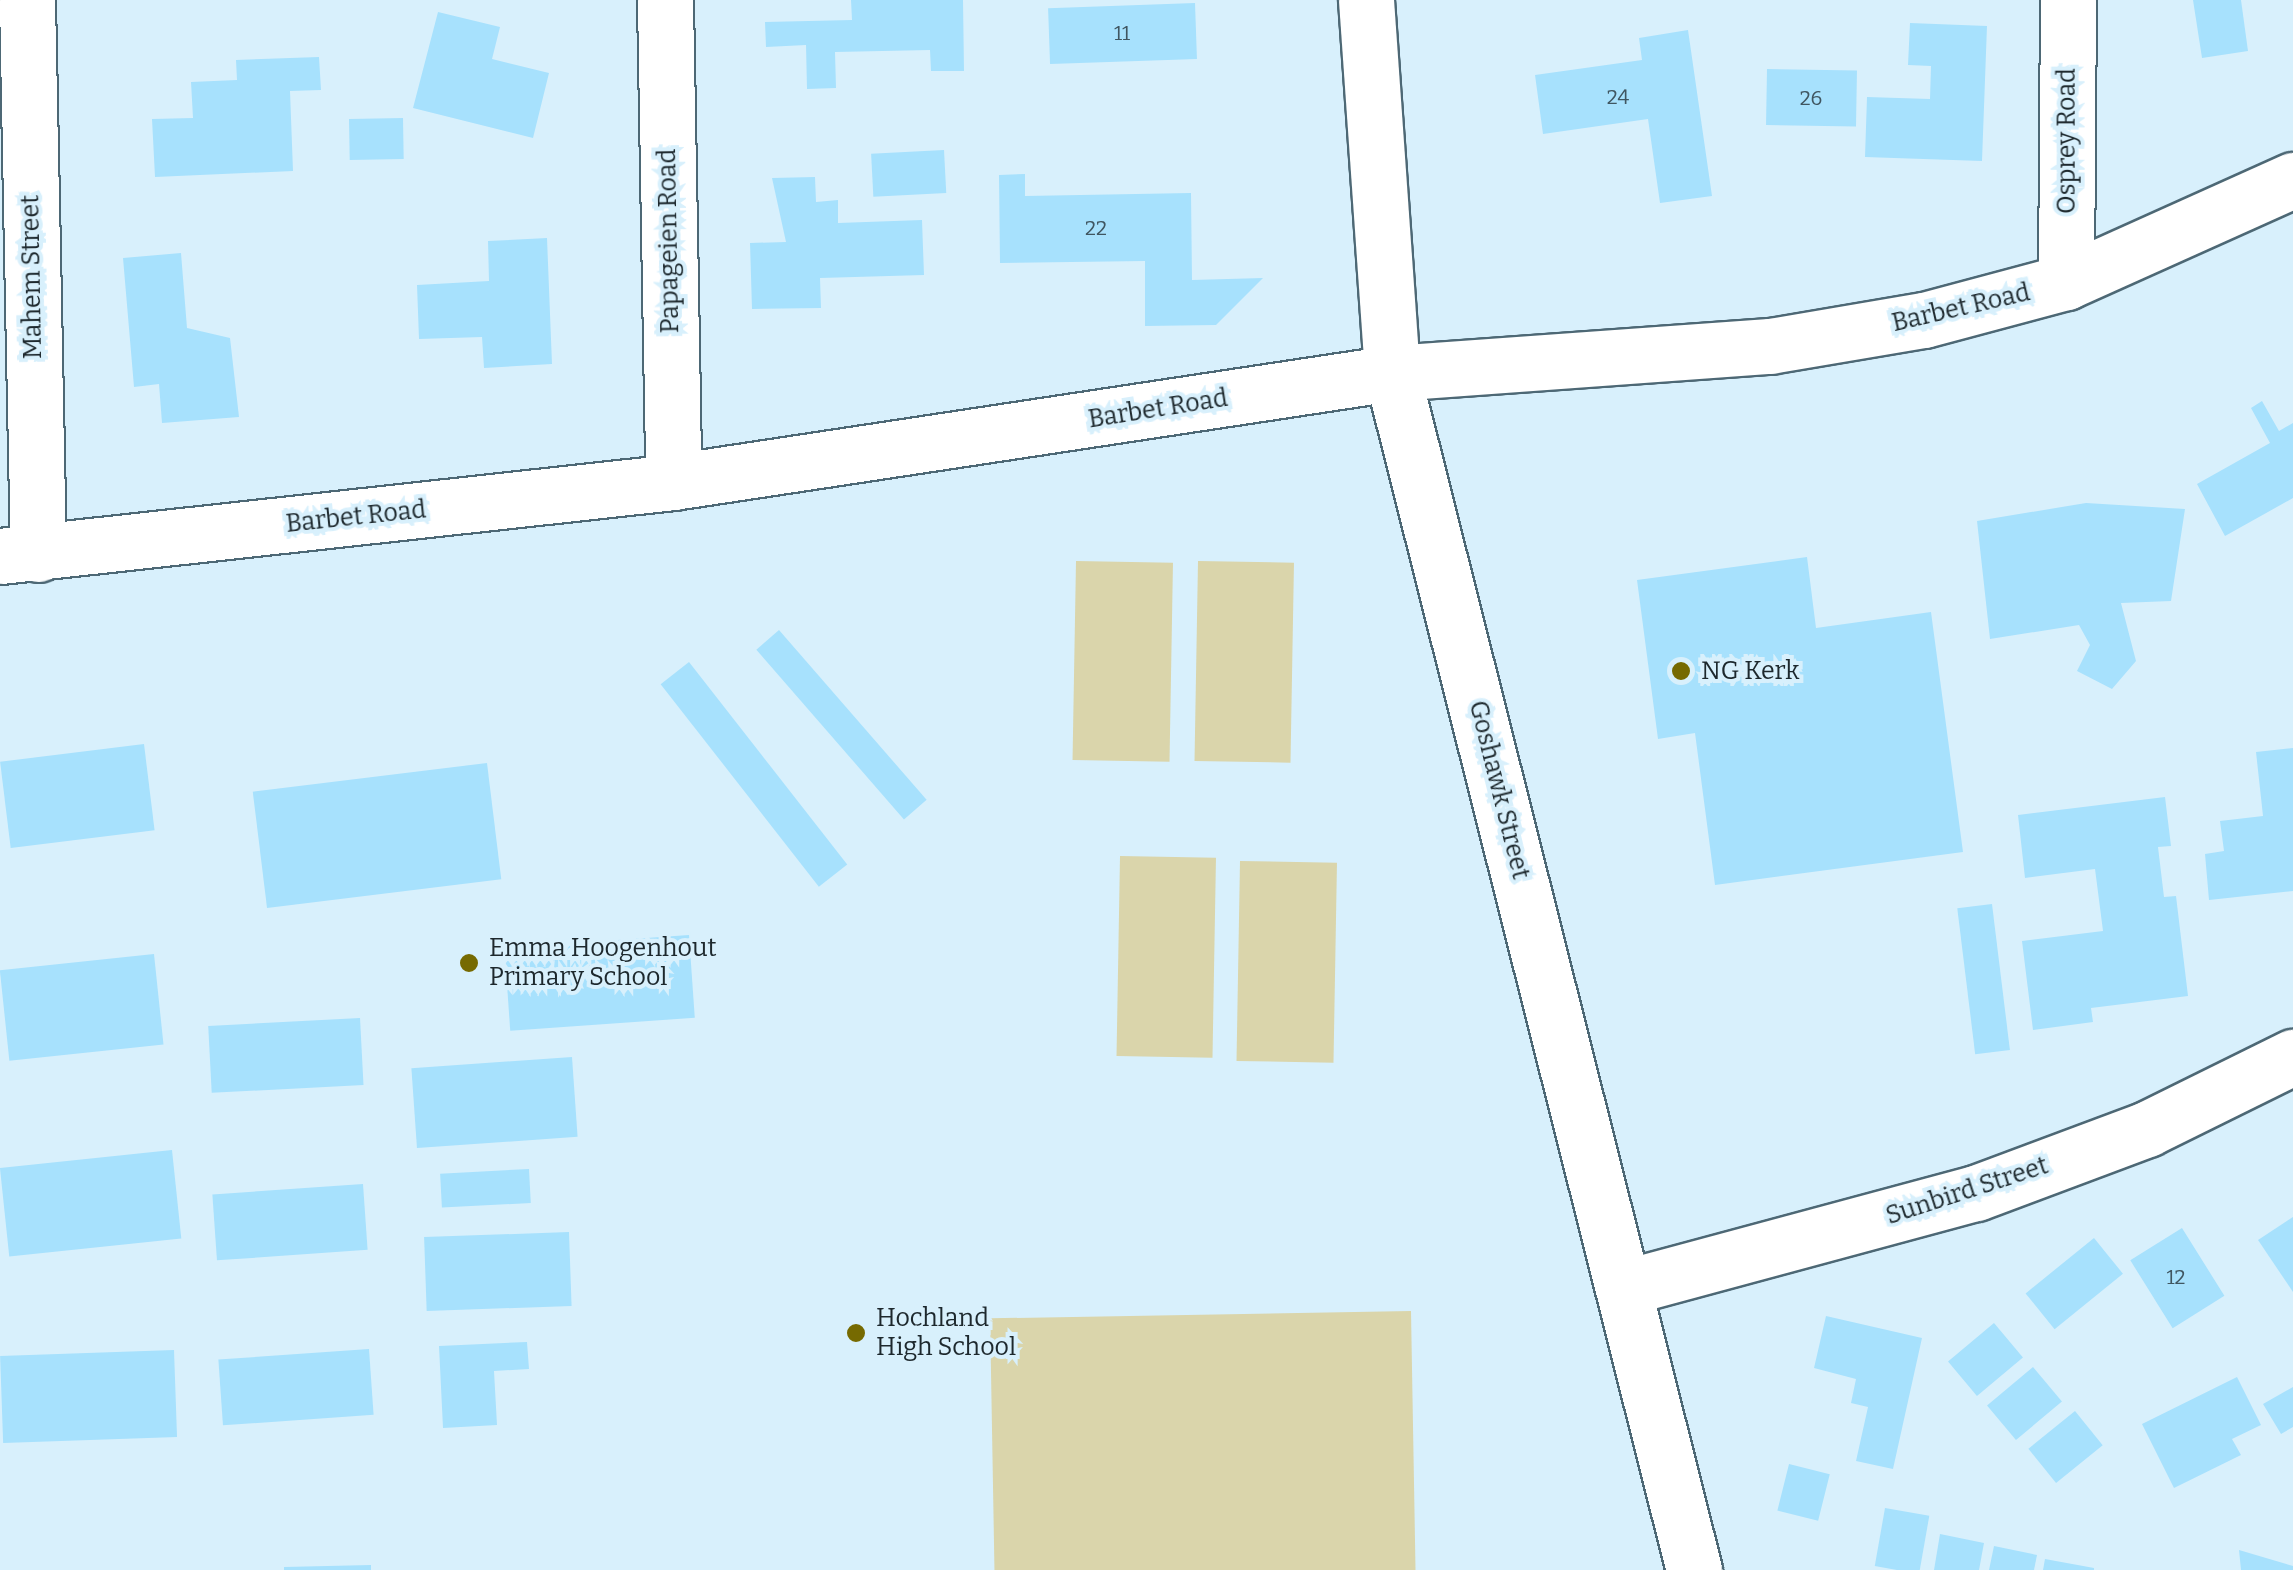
<!DOCTYPE html>
<html>
<head>
<meta charset="utf-8">
<style>
	body { margin:0 }
	#map { position:relative; width:2293px; height:1570px; overflow:hidden; background:#d8f0fc; font-family:Bitter,serif }
	div>[style] { position:absolute }
	[style*='--x'] { left:calc(var(--x)*1px); top:calc(var(--y)*1px); width:calc(var(--w)*1px); rotate:calc(var(--a)*1deg) }
	.green>* { inset:0; background:#dad5ab; transform-origin:0 0 }
	.building>* { inset:0; background:#a7e1fd; transform-origin:0 0 }
	.roads { filter:drop-shadow(2px 0 #4d6875) drop-shadow(-2px 0 #4d6875) drop-shadow(0 2px #4d6875) drop-shadow(0 -2px #4d6875) }
	.minor>* { height:55px; margin:-27.5px; padding:0 27.5px; transform-origin:27.5px; border-radius:27.5px; background:#fff }
	.dots>* { width:28px; height:28px; translate:-50% -50%; box-sizing:border-box; border:5px solid #d8f0fc; border-radius:50% }
	span { translate:-50% -50%; white-space:nowrap; text-align:center; line-height:1.15; -webkit-text-stroke:8px #d8f0fc; paint-order:stroke }
	.number-label { font-size:20px; color:#405661 }
	.number-label span { -webkit-text-stroke-width:0 }
	.street-label { font-size:25px; color:#1d282d }
	.poi-label { font-size:25px; color:#1d282d }
	.left { translate:0 -50%; text-align:left }
</style>
</head>
<body>
<div id="map">
	<div class="green">
		<i style="left:1076px;top:561px;width:97px;height:199px;rotate:1deg"></i>
		<i style="left:1198px;top:561px;width:96px;height:200px;rotate:1deg"></i>
		<i style="left:1120px;top:856px;width:96px;height:200px;rotate:1deg"></i>
		<i style="left:1240px;top:861px;width:97px;height:200px;rotate:1deg"></i>
		<i style="left:1411px;top:1311px;width:259px;height:421px;rotate:89deg"></i>
	</div>
	<div class="building">
		<i style="clip-path:polygon(851px 0,963px 0,964px 71px,931px 71px,930px 50px,835px 52px,836px 88px,807px 89px,806px 45px,766px 47px,765px 22px,852px 20px)"></i>
		<i style="clip-path:polygon(2193px 0,2241px 0,2248px 51px,2202px 58px)"></i>
		<i style="left:1195px;top:3px;width:56px;height:147px;rotate:88deg"></i>
		<i style="clip-path:polygon(438px 12px,500px 27px,492px 59px,549px 73px,533px 138px,413px 108px)"></i>
		<i style="clip-path:polygon(1910px 23px,1987px 26px,1982px 161px,1865px 157px,1867px 97px,1930px 99px,1931px 66px,1908px 65px)"></i>
		<i style="clip-path:polygon(1688px 30px,1712px 196px,1660px 203px,1648px 119px,1543px 134px,1535px 75px,1642px 60px,1639px 38px)"></i>
		<i style="clip-path:polygon(319px 57px,321px 90px,290px 91px,293px 171px,155px 177px,152px 119px,193px 118px,191px 82px,237px 80px,236px 60px)"></i>
		<i style="left:1767px;top:69px;width:90px;height:56px;rotate:1deg"></i>
		<i style="left:403px;top:118px;width:41px;height:54px;rotate:89deg"></i>
		<i style="left:944px;top:150px;width:43px;height:73px;rotate:87deg"></i>
		<i style="clip-path:polygon(1025px 174px,1025px 196px,1191px 193px,1192px 280px,1263px 278px,1216px 325px,1145px 326px,1145px 261px,1000px 263px,999px 175px)"></i>
		<i style="clip-path:polygon(815px 177px,816px 202px,838px 200px,838px 223px,922px 220px,924px 275px,820px 278px,821px 308px,752px 309px,750px 243px,786px 242px,772px 178px)"></i>
		<i style="clip-path:polygon(547px 238px,552px 364px,484px 368px,482px 337px,419px 339px,417px 285px,489px 281px,488px 241px)"></i>
		<i style="clip-path:polygon(181px 253px,187px 328px,230px 338px,239px 417px,162px 423px,159px 384px,134px 387px,123px 258px)"></i>
		<i style="clip-path:polygon(2262px 401px,2279px 431px,2293px 423px,2293px 498px,2225px 536px,2197px 484px,2270px 443px,2251px 408px)"></i>
		<i style="clip-path:polygon(2086px 503px,2185px 509px,2171px 601px,2121px 603px,2136px 661px,2112px 689px,2077px 671px,2090px 645px,2079px 625px,1990px 639px,1977px 521px)"></i>
		<i style="clip-path:polygon(1807px 557px,1816px 628px,1931px 612px,1963px 852px,1715px 885px,1695px 733px,1658px 739px,1637px 580px)"></i>
		<i style="left:779px;top:630px;width:225px;height:30px;rotate:49deg"></i>
		<i style="left:689px;top:662px;width:257px;height:36px;rotate:52deg"></i>
		<i style="left:144px;top:744px;width:87px;height:145px;rotate:83deg"></i>
		<i style="clip-path:polygon(2293px 748px,2293px 891px,2209px 900px,2205px 854px,2224px 851px,2220px 821px,2263px 816px,2256px 752px)"></i>
		<i style="left:487px;top:763px;width:117px;height:236px;rotate:83deg"></i>
		<i style="clip-path:polygon(2165px 797px,2171px 846px,2158px 847px,2164px 897px,2176px 896px,2188px 996px,2091px 1008px,2093px 1022px,2033px 1030px,2022px 941px,2103px 931px,2095px 869px,2025px 878px,2018px 815px)"></i>
		<i style="left:1992px;top:904px;width:147px;height:35px;rotate:83deg"></i>
		<i style="left:689px;top:935px;width:83px;height:185px;rotate:86deg"></i>
		<i style="left:154px;top:954px;width:91px;height:155px;rotate:84deg"></i>
		<i style="left:360px;top:1018px;width:67px;height:152px;rotate:87deg"></i>
		<i style="left:572px;top:1057px;width:80px;height:161px;rotate:86deg"></i>
		<i style="left:172px;top:1150px;width:89px;height:173px;rotate:84deg"></i>
		<i style="left:529px;top:1169px;width:34px;height:89px;rotate:87deg"></i>
		<i style="left:363px;top:1184px;width:66px;height:151px;rotate:86deg"></i>
		<i style="clip-path:polygon(2293px 1217px,2293px 1292px,2258px 1240px)"></i>
		<i style="left:2182px;top:1228px;width:80px;height:61px;rotate:58deg"></i>
		<i style="left:569px;top:1232px;width:74px;height:145px;rotate:88deg"></i>
		<i style="left:2094px;top:1238px;width:46px;height:88px;rotate:51deg"></i>
		<i style="clip-path:polygon(1826px 1316px,1922px 1338px,1893px 1469px,1856px 1461px,1868px 1407px,1851px 1403px,1856px 1379px,1814px 1368px)"></i>
		<i style="left:1994px;top:1323px;width:45px;height:60px;rotate:50deg"></i>
		<i style="clip-path:polygon(527px 1342px,529px 1369px,494px 1371px,497px 1425px,443px 1428px,439px 1346px)"></i>
		<i style="left:369px;top:1349px;width:66px;height:151px;rotate:86deg"></i>
		<i style="left:174px;top:1350px;width:87px;height:174px;rotate:88deg"></i>
		<i style="left:2033px;top:1367px;width:45px;height:60px;rotate:50deg"></i>
		<i style="clip-path:polygon(2237px 1377px,2261px 1425px,2232px 1439px,2241px 1455px,2174px 1488px,2142px 1424px)"></i>
		<i style="clip-path:polygon(2293px 1387px,2293px 1427px,2281px 1434px,2263px 1404px)"></i>
		<i style="left:2075px;top:1411px;width:44px;height:60px;rotate:51deg"></i>
		<i style="left:1789px;top:1464px;width:42px;height:48px;rotate:14deg"></i>
		<i style="left:1885px;top:1508px;width:45px;height:59px;rotate:10deg"></i>
		<i style="clip-path:polygon(1940px 1534px,1984px 1543px,1979px 1570px,1934px 1570px)"></i>
		<i style="clip-path:polygon(1994px 1546px,2037px 1555px,2034px 1570px,1989px 1570px)"></i>
		<i style="clip-path:polygon(2239px 1550px,2293px 1566px,2293px 1570px,2241px 1570px)"></i>
		<i style="clip-path:polygon(2045px 1559px,2094px 1568px,2094px 1570px,2043px 1570px)"></i>
		<i style="clip-path:polygon(371px 1565px,371px 1570px,284px 1570px,284px 1567px)"></i>
	</div>
	<div class="roads">
		<div class="minor">
			<i style="--x:27;--y:0;--w:554;--a:88.86"></i>
			<i style="--x:665;--y:0;--w:482;--a:89"></i>
			<i style="--x:1366;--y:0;--w:374;--a:86"></i>
			<i style="--x:1392;--y:373;--w:1235;--a:75.84"></i>
			<i style="--x:2066;--y:282;--w:282;--a:-89.6"></i>
			<i style="--x:0;--y:556;--w:677;--a:-6.27"></i>
			<i style="--x:673;--y:482;--w:727;--a:-8.62"></i>
			<i style="--x:1392;--y:373;--w:379;--a:-4.1"></i>
			<i style="--x:1770;--y:346;--w:156;--a:-9.6"></i>
			<i style="--x:1924;--y:320;--w:147;--a:-15"></i>
			<i style="--x:2066;--y:282;--w:249;--a:-24.2"></i>
			<i style="--x:1627;--y:1287;--w:361;--a:-15.1"></i>
			<i style="--x:1976;--y:1193;--w:183;--a:-20.5"></i>
			<i style="--x:2147;--y:1129;--w:163;--a:-26.3"></i>
		</div>
	</div>
	<div class="dots">
		<i style="left:1681px;top:671px;background:#766a01"></i>
		<i style="left:469px;top:963px;background:#766a01"></i>
		<i style="left:856px;top:1333px;background:#766a01"></i>
	</div>
	<div class="number-label">
		<span style="left:1122px;top:33px">11</span>
		<span style="left:1618px;top:97px">24</span>
		<span style="left:1811px;top:98px">26</span>
		<span style="left:1096px;top:228px">22</span>
		<span style="left:2176px;top:1277px">12</span>
	</div>
	<div class="street-label">
		<span style="left:2067px;top:141px;rotate:-90deg">Osprey Road</span>
		<span style="left:669px;top:241px;rotate:-91deg">Papageien Road</span>
		<span style="left:32px;top:277px;rotate:-91deg">Mahem Street</span>
		<span style="left:1961px;top:308px;rotate:-13deg">Barbet Road</span>
		<span style="left:1158px;top:409px;rotate:-9deg">Barbet Road</span>
		<span style="left:356px;top:517px;rotate:-6deg">Barbet Road</span>
		<span style="left:1499px;top:790px;rotate:76deg">Goshawk Street</span>
		<span style="left:1967px;top:1191px;rotate:-18deg">Sunbird Street</span>
	</div>
	<div class="poi-label">
		<span class="left" style="left:1701px;top:671px">NG Kerk</span>
		<span class="left" style="left:489px;top:963px">Emma Hoogenhout<br>Primary School</span>
		<span class="left" style="left:876px;top:1333px">Hochland<br>High School</span>
	</div>
</div>
</body>
</html>
